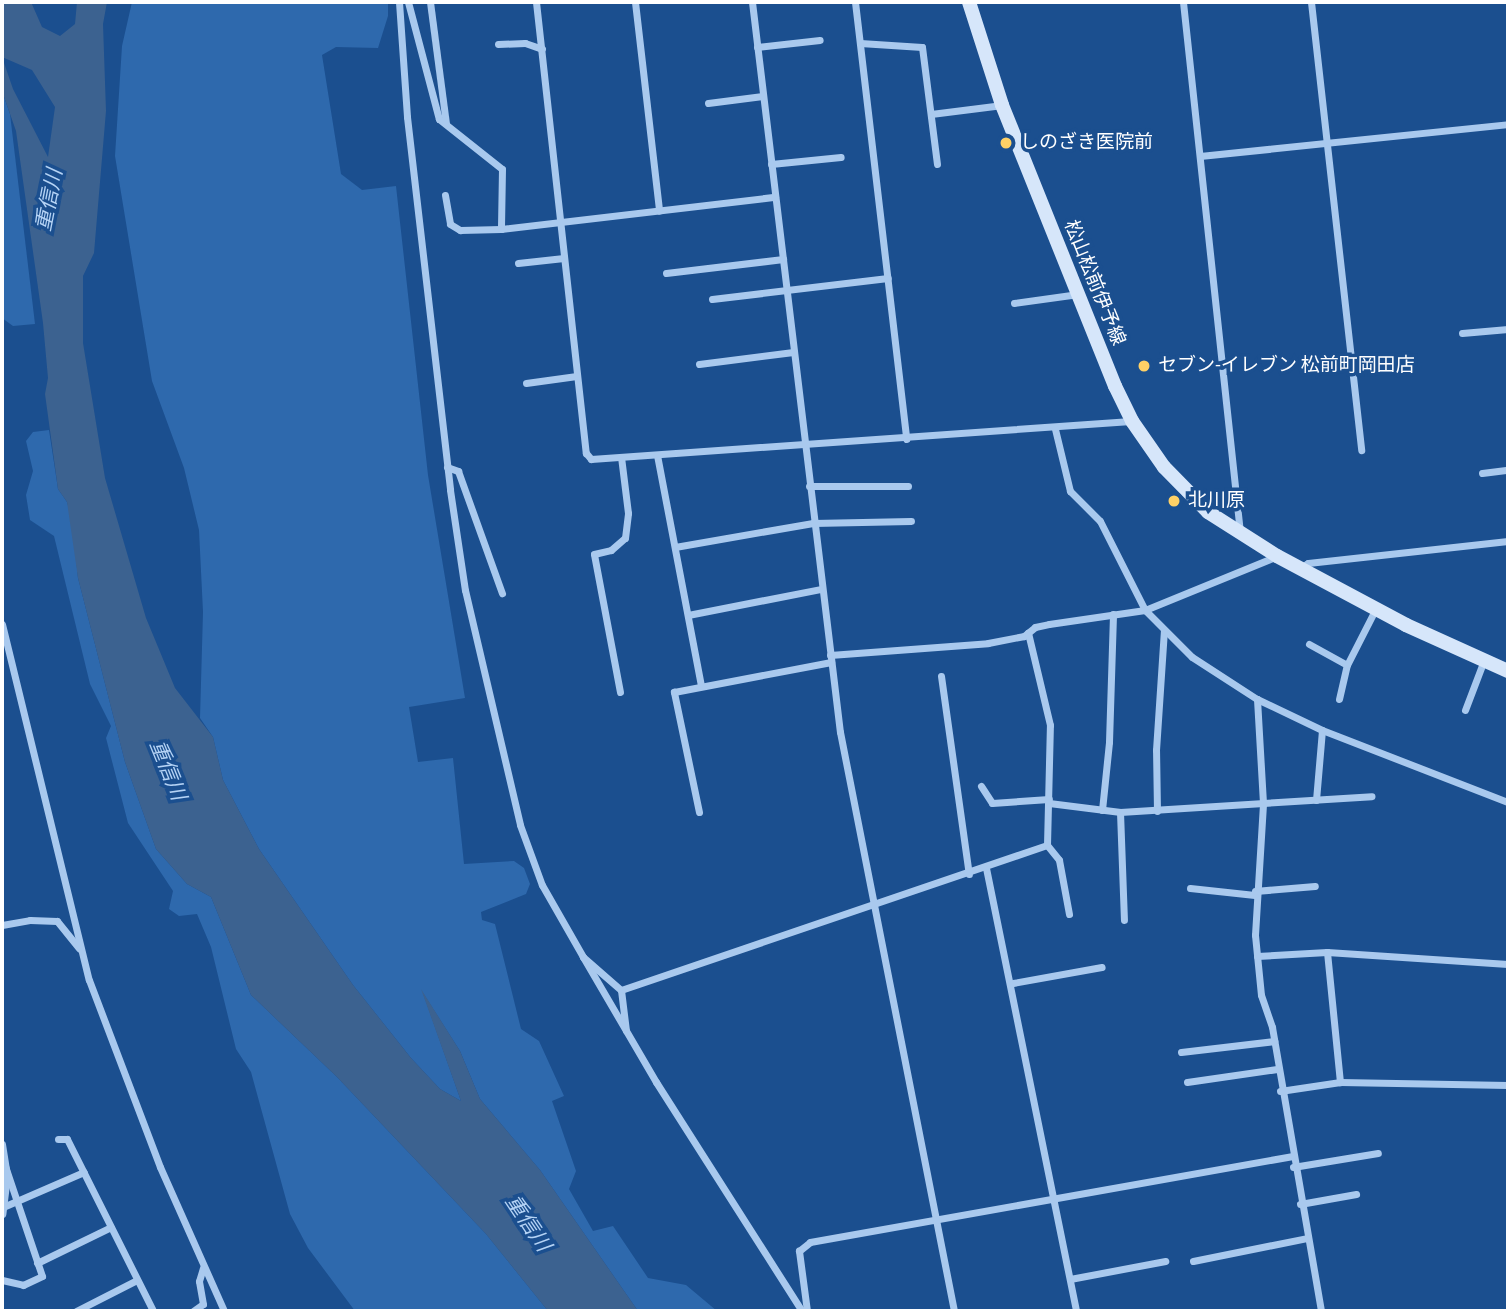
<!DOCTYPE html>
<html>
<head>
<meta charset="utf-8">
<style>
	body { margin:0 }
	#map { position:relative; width:1510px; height:1313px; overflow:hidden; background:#1b4f8f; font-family:"Source Sans 3","Noto Sans JP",sans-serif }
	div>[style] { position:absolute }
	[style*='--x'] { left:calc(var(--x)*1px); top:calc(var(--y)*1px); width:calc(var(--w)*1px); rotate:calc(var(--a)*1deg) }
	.green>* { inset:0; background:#2e69ad }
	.water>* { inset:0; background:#3c6290 }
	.street>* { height:7px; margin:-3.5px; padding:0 3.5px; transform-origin:3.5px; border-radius:3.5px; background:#a9c9ee }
	.secondary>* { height:14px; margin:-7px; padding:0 7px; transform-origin:7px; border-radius:7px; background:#d6e6fa }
	.dots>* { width:19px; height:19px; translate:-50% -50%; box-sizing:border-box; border:4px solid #1b4f8f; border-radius:50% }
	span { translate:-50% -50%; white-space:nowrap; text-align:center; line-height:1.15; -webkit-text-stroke:7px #1b4f8f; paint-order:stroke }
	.poi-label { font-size:19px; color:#fff }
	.left { translate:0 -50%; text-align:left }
	.street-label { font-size:19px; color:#fff }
	.water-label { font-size:21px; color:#b5d3f5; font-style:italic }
	.frame { position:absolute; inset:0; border:4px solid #fff; pointer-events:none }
</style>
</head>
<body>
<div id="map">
	<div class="green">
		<i style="clip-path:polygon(132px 2px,388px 2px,388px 16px,378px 48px,336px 47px,322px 55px,341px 174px,362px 190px,396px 186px,428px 475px,465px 698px,409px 707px,418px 762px,453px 758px,464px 864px,514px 861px,524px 868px,530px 884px,526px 894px,481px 912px,482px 920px,495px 924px,521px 1029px,539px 1041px,564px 1096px,552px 1101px,576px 1171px,569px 1189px,593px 1231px,613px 1226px,648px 1278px,686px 1285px,717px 1311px,638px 1311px,540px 1170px,480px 1099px,460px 1051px,423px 993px,461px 1101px,440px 1089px,411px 1058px,353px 985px,259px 849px,223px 780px,213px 737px,200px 718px,203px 612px,199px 530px,184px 468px,152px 381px,115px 156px,122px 46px)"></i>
		<i style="clip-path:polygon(2px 91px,10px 114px,35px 324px,13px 326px,2px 318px)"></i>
		<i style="clip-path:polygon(49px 430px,58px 489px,67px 502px,72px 520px,78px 578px,125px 762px,156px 849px,187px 884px,211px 897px,251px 995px,337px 1077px,486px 1234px,548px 1311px,355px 1311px,308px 1248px,290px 1214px,251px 1072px,236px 1049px,211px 947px,197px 914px,179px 916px,169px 909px,173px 891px,128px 823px,106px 738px,111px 726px,90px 684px,54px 536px,30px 520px,26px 495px,33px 471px,26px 441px,33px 432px)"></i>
	</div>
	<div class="water">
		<i style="clip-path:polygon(evenodd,2px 2px,31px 2px,42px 27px,60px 36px,75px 24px,77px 2px,107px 2px,103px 24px,106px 111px,94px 253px,83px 276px,83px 343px,105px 478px,146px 618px,175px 688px,213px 737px,223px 780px,259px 849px,353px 985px,411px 1058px,440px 1089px,461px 1101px,421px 989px,460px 1051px,480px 1099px,540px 1170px,638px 1311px,548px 1311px,486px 1234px,337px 1077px,251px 995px,211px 897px,187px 884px,156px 849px,125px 762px,78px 578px,67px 502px,58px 489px,45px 394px,48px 378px,43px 323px,16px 131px,2px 91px,2px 2px,2px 57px,32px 70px,55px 107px,48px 157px,13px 89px,2px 57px)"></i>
	</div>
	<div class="street">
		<i style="--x:399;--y:2;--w:115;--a:86"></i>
		<i style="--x:407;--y:117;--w:375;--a:83.4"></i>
		<i style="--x:450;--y:490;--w:101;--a:81.5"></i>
		<i style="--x:465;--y:590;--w:241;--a:76.8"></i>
		<i style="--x:520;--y:825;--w:64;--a:69.9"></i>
		<i style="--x:542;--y:885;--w:83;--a:60.3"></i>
		<i style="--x:583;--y:957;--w:145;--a:59.7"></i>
		<i style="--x:656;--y:1082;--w:272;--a:57.5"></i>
		<i style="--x:408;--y:2;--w:121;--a:75.2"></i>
		<i style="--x:439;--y:119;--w:80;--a:38.4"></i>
		<i style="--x:502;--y:169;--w:60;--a:91"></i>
		<i style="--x:430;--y:2;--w:122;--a:82.5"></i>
		<i style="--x:536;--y:2;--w:454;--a:83.7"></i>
		<i style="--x:586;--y:453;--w:8;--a:50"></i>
		<i style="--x:591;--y:459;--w:541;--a:-4.03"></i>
		<i style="--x:635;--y:2;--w:210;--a:83.4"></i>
		<i style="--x:752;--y:2;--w:735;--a:83.13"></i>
		<i style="--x:840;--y:732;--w:590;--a:78.86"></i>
		<i style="--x:855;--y:2;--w:440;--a:83.3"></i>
		<i style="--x:1183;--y:2;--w:534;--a:83.87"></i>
		<i style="--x:1311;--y:2;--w:451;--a:83.6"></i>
		<i style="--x:860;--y:43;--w:62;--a:3.7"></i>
		<i style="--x:922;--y:47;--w:118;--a:82.7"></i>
		<i style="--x:498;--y:44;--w:27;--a:-2"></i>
		<i style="--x:525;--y:43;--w:18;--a:19"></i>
		<i style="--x:757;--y:47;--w:63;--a:-6.3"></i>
		<i style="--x:708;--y:103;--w:55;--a:-7.3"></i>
		<i style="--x:931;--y:114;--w:72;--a:-7.2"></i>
		<i style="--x:1200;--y:156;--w:310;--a:-5.9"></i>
		<i style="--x:771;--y:164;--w:70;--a:-5.7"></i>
		<i style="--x:445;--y:195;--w:29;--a:80"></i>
		<i style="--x:450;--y:224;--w:12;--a:31"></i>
		<i style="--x:460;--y:230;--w:41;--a:-1.4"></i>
		<i style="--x:501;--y:229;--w:276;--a:-6.7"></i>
		<i style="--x:518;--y:263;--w:46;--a:-6.2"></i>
		<i style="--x:666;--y:273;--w:118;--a:-6.8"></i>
		<i style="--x:712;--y:299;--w:177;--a:-6.8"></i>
		<i style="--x:1014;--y:303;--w:65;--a:-8"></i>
		<i style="--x:1462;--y:333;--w:46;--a:-5"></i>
		<i style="--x:699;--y:364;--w:95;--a:-7.3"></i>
		<i style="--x:526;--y:383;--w:51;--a:-7.8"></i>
		<i style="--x:1055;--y:429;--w:64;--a:76.4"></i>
		<i style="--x:1070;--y:491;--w:42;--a:45"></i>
		<i style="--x:1100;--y:521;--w:100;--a:63.2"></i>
		<i style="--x:1145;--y:610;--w:66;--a:45"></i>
		<i style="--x:1192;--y:657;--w:77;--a:32.9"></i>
		<i style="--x:1257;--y:699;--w:72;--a:25.5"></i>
		<i style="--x:1322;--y:730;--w:199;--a:21.2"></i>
		<i style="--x:657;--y:455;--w:235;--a:79.2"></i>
		<i style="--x:447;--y:467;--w:12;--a:20"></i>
		<i style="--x:458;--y:471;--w:130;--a:70.2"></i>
		<i style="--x:1482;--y:473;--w:26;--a:-7"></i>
		<i style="--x:809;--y:486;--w:99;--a:0"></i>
		<i style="--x:675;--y:547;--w:140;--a:-9.9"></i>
		<i style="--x:813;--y:523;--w:98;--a:-1.2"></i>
		<i style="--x:1300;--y:568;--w:9;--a:-32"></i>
		<i style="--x:1308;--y:563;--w:201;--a:-6.3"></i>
		<i style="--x:688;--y:615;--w:136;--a:-11.1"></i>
		<i style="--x:2;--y:624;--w:366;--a:76.3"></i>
		<i style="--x:89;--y:980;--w:200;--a:69.2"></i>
		<i style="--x:160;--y:1167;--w:158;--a:66"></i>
		<i style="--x:1309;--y:644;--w:43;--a:28.9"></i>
		<i style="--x:830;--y:655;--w:158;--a:-4.3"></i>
		<i style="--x:988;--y:643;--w:37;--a:-11"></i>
		<i style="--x:1024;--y:636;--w:14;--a:-39"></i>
		<i style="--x:1035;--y:627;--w:14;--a:-12"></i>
		<i style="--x:1049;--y:624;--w:97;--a:-8.3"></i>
		<i style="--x:1145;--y:610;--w:143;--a:-22.2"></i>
		<i style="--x:941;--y:676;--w:200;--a:82"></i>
		<i style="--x:620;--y:692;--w:140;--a:-100.7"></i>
		<i style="--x:594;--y:554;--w:17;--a:-13"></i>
		<i style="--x:611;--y:550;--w:18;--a:-41"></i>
		<i style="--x:625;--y:538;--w:25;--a:-83"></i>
		<i style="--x:628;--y:513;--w:56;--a:-97.1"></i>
		<i style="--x:1257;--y:699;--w:105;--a:86.7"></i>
		<i style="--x:1263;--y:804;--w:131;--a:93.5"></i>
		<i style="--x:1255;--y:935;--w:60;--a:84.3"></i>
		<i style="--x:1261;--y:995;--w:34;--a:71"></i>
		<i style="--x:1272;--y:1027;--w:288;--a:80.2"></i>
		<i style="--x:1339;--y:699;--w:35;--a:-77"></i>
		<i style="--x:1347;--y:665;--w:62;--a:-63"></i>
		<i style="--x:1465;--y:710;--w:53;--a:-69.2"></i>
		<i style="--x:981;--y:786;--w:20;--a:57"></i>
		<i style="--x:992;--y:803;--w:57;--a:-4"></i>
		<i style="--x:1316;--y:800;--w:70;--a:-85.1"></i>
		<i style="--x:1049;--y:803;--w:72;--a:7.2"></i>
		<i style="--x:1120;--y:812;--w:252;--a:-3.6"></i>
		<i style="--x:1102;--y:810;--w:68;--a:-84.1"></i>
		<i style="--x:1109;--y:742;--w:128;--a:-88.2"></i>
		<i style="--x:1157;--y:811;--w:61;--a:-90.9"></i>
		<i style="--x:1156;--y:750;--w:119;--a:-86.2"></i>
		<i style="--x:699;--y:812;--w:123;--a:-101.8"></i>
		<i style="--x:674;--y:692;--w:160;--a:-10.8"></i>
		<i style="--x:1120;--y:812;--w:108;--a:87.9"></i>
		<i style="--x:1047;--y:845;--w:19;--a:51"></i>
		<i style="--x:1059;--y:860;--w:55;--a:79.5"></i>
		<i style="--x:986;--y:868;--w:452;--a:78.5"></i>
		<i style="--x:1190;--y:888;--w:65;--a:6.1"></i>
		<i style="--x:1255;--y:891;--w:60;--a:-4.8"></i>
		<i style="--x:2;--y:925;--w:28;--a:-10"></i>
		<i style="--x:30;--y:920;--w:27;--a:2"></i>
		<i style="--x:57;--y:921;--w:35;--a:51"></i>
		<i style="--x:1327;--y:952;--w:131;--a:84.3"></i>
		<i style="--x:1257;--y:956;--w:70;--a:-3.3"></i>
		<i style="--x:1327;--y:952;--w:181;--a:3.8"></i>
		<i style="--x:583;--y:957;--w:50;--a:41"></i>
		<i style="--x:621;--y:990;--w:41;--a:83"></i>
		<i style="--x:1013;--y:983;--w:90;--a:-10.2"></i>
		<i style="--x:621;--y:990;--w:450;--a:-18.8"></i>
		<i style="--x:1047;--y:845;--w:120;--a:-88.6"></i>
		<i style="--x:1050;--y:725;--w:95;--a:-103.4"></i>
		<i style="--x:1181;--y:1052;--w:94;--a:-6.7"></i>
		<i style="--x:1187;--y:1082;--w:91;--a:-8.2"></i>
		<i style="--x:1280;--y:1091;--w:61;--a:-8.5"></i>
		<i style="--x:1340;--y:1082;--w:168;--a:1"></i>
		<i style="--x:58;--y:1139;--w:9;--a:0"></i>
		<i style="--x:67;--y:1139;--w:192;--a:63.4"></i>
		<i style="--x:2;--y:1144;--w:32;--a:81"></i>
		<i style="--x:7;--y:1176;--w:38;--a:97"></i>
		<i style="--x:1293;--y:1167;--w:86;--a:-9.4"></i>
		<i style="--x:1300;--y:1204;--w:57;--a:-10.1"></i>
		<i style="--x:3;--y:1207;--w:88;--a:-23.4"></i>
		<i style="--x:1193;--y:1261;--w:116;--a:-11.4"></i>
		<i style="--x:37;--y:1263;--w:82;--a:-25.9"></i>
		<i style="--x:1070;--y:1279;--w:97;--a:-10.7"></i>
		<i style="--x:2;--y:1280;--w:22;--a:13"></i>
		<i style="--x:23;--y:1285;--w:21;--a:-25"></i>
		<i style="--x:42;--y:1276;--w:119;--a:-108.6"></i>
		<i style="--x:76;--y:1311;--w:68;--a:-26.9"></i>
		<i style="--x:193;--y:1311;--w:12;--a:-35"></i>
		<i style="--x:203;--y:1304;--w:23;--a:-100"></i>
		<i style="--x:199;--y:1281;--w:14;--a:-73"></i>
		<i style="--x:807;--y:1311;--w:61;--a:-97.6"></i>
		<i style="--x:799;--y:1251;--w:14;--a:-39"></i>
		<i style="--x:810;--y:1242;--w:489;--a:-10.1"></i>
	</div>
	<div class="secondary">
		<i style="--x:969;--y:2;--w:108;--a:72.2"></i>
		<i style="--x:1002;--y:105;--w:303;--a:68.1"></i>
		<i style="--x:1115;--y:386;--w:39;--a:64"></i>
		<i style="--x:1132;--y:421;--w:56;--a:55.2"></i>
		<i style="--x:1164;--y:467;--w:63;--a:45.6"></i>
		<i style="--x:1208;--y:512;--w:82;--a:32.5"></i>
		<i style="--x:1277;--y:556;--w:146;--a:28.1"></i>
		<i style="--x:1406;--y:625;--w:112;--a:24.3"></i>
	</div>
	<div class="dots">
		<i style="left:1006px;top:143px;background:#ffd166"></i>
		<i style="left:1144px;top:366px;background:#ffd166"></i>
		<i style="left:1174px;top:501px;background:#ffd166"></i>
	</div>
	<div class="poi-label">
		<span class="left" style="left:1020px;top:143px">しのざき医院前</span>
		<span class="left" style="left:1158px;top:366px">セブン-イレブン 松前町岡田店</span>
		<span class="left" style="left:1188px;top:501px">北川原</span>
	</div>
	<div class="street-label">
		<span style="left:1094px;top:283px;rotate:68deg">松山松前伊予線</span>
	</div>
	<div class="water-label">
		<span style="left:49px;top:200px;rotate:-79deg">重信川</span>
		<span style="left:168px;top:770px;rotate:68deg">重信川</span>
		<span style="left:528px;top:1223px;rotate:56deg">重信川</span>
	</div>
	<div class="frame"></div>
</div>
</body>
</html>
